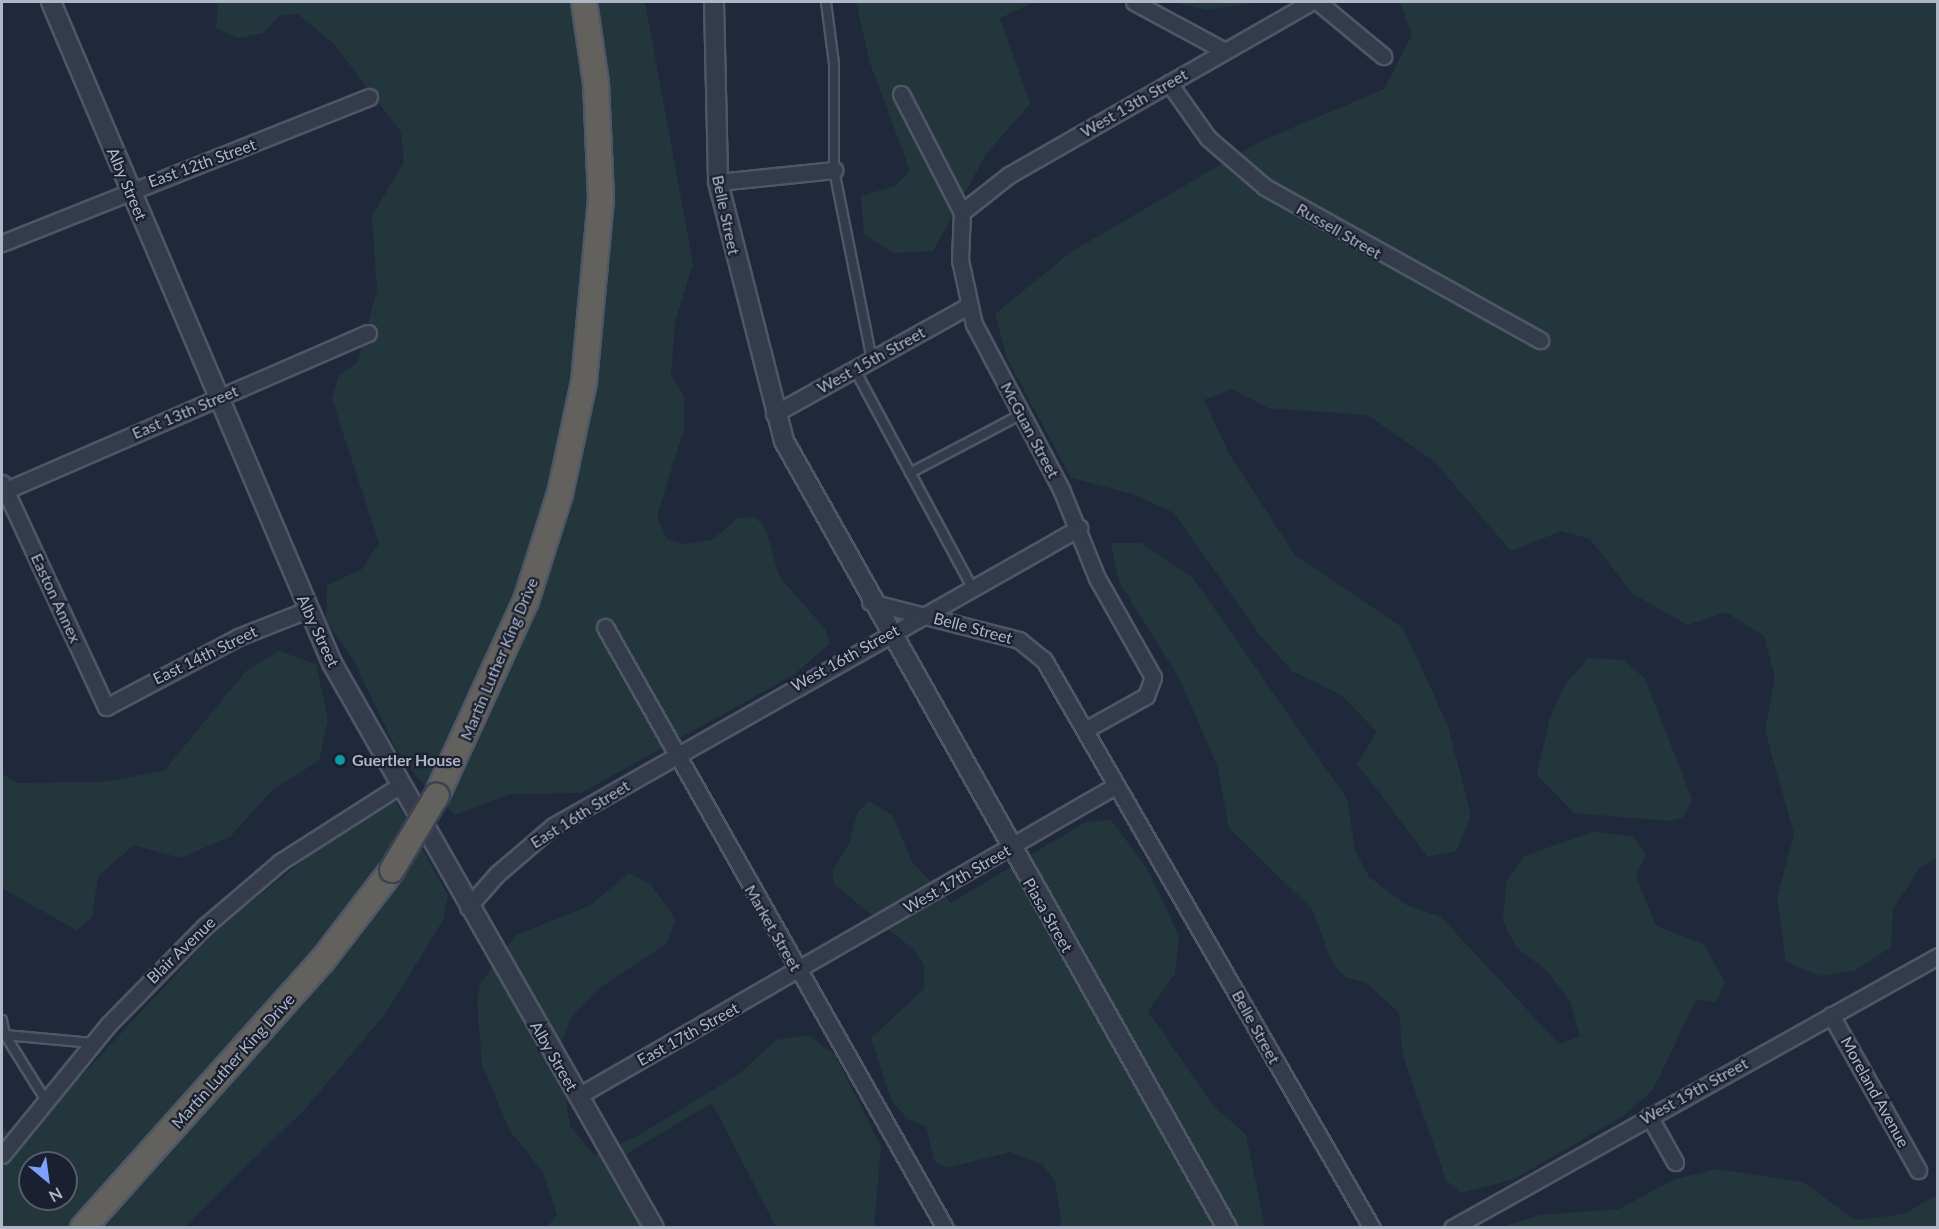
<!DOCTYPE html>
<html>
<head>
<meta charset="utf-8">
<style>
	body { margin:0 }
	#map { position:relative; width:1939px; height:1229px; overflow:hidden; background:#20293b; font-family:Lato,sans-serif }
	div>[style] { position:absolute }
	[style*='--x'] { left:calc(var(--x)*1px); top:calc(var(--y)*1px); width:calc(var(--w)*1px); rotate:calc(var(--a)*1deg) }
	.green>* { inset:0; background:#22363c }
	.roads { filter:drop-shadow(2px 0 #4f5666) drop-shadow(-2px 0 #4f5666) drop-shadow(0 2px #4f5666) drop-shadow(0 -2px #4f5666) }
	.service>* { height:8px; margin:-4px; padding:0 4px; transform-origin:4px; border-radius:4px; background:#343b4b }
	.minor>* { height:15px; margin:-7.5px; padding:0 7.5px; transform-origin:7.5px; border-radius:7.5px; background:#343b4b }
	.tertiary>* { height:18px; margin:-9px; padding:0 9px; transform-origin:9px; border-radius:9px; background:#343b4b }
	.trunk>* { height:24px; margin:-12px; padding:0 12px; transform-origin:12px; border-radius:12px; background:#62615e }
	.bridges { filter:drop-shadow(2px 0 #3c4353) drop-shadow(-2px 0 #3c4353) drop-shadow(0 2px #3c4353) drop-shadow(0 -2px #3c4353) }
	.trunk-bridge>* { height:24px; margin:-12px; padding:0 12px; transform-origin:12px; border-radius:12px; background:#62615e }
	.dots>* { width:16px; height:16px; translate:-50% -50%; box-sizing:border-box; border:3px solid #1a2030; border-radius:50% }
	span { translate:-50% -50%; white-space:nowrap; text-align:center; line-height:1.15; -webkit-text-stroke:4.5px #1a2030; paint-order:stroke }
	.street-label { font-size:16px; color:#afb6c7 }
	.poi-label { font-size:16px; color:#afb6c7; font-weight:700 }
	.left { translate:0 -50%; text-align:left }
	.frame { position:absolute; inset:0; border:3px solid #afb6c7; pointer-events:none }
	.north { position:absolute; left:18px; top:1151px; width:60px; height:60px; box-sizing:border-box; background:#1a2030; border:2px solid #565c6c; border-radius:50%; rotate:151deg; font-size:16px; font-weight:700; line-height:24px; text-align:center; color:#afb6c7 }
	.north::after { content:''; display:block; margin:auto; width:21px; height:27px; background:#7ea1fd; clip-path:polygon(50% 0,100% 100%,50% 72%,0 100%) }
</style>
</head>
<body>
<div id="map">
	<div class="green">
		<i style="clip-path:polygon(218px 2px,645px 2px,693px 264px,675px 322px,671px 376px,684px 396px,684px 429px,657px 516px,667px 539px,684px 544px,712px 540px,738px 518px,755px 517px,766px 529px,779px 576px,825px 629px,830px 643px,795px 674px,581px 793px,510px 794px,455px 815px,417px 777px,396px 749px,354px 661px,326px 621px,327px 585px,361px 570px,379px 543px,332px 399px,339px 375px,358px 362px,377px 290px,372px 216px,404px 162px,401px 132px,335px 45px,298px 14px,279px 16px,263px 33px,238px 38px,216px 28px)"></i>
		<i style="clip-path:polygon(856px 2px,1035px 2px,1000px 18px,1030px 104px,986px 154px,933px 251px,893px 253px,864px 234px,861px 196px,895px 186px,910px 171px,870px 63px)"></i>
		<i style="clip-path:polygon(1172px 2px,1260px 2px,1207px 10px)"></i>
		<i style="clip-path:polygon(1400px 2px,1937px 2px,1938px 857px,1920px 868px,1893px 909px,1891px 947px,1854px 971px,1820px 976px,1786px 962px,1777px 897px,1794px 834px,1765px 730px,1775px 678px,1764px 636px,1726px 612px,1687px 625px,1632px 593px,1590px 539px,1561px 531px,1511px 551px,1434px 461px,1367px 415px,1268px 408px,1232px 389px,1204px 400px,1229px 454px,1295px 555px,1403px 628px,1448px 726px,1471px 816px,1456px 851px,1428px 857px,1357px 764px,1377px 732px,1341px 695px,1292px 671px,1260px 635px,1174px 513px,1133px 494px,1071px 478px,1007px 358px,995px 314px,1071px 252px,1261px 141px,1384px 89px,1412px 35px)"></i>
		<i style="clip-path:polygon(1111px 543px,1141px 543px,1193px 578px,1347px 799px,1355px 850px,1369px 877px,1408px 906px,1441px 917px,1559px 1044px,1580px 1036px,1570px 1001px,1546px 970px,1516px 947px,1503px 921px,1506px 882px,1524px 856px,1593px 832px,1632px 836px,1646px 853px,1636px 877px,1656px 926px,1704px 944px,1725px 983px,1716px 1002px,1696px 1000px,1653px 1090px,1623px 1116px,1514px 1179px,1461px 1193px,1446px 1180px,1403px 1056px,1399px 1013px,1367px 983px,1345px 977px,1331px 960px,1312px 909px,1229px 828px,1217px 765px,1178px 676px,1119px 582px)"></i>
		<i style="clip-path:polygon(279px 651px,316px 664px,328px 719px,319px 761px,273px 789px,230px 837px,180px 858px,134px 845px,98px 876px,92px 917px,76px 930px,2px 888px,2px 774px,17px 783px,102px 782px,164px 771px,246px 671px)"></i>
		<i style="clip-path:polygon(1588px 658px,1624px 660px,1645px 679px,1692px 799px,1683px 817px,1669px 821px,1574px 813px,1537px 775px,1550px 717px,1565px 685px)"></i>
		<i style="clip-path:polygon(869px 801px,892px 815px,912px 862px,951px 903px,1086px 822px,1111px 820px,1148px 870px,1179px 936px,1175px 974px,1148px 1011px,1212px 1104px,1246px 1135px,1265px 1227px,1062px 1227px,1055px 1181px,1042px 1164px,1010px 1152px,946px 1168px,935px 1162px,926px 1126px,908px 1119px,892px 1102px,871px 1038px,924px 989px,924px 965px,915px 951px,834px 884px,832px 871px,849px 844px,857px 813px)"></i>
		<i style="clip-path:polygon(evenodd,396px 802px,448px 896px,443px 920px,386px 1013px,306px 1108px,184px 1227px,2px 1227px,2px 1128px,21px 1141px,217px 930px,306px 858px,375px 809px,396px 802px,30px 1163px,66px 1163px,66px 1199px,30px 1199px,30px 1163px)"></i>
		<i style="clip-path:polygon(629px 873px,651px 885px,676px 920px,666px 944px,598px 989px,571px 1017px,559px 1049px,570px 1126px,594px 1155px,634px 1138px,739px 1074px,776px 1040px,809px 1035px,835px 1055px,881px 1147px,874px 1227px,776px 1227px,712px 1103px,620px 1158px,661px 1227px,547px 1227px,557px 1215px,543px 1172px,510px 1131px,482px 1065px,477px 999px,480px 984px,516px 935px,591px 905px)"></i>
		<i style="clip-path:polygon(1717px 1169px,1803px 1182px,1855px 1220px,1904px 1214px,1937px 1195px,1937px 1227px,1501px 1227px,1541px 1215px,1619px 1209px,1673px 1180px)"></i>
	</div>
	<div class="roads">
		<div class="service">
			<i style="--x:826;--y:2;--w:63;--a:82.6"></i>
			<i style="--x:834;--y:64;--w:106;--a:90"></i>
			<i style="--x:834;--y:170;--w:194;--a:78.7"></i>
			<i style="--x:855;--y:370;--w:247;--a:61.7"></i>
			<i style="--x:910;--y:473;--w:127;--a:-27.8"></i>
			<i style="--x:2;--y:1020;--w:15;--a:79"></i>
			<i style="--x:45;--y:1099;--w:75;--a:-122"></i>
			<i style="--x:5;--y:1035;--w:88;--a:5.2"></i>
		</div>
		<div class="minor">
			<i style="--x:1134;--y:2;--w:103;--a:28.3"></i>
			<i style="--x:1318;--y:2;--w:85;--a:39.7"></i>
			<i style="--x:1169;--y:83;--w:67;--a:54.7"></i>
			<i style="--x:1208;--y:138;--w:75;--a:40.7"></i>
			<i style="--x:1265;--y:187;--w:315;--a:29.1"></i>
			<i style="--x:901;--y:94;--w:133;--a:62.7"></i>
			<i style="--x:962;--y:212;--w:48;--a:92.4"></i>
			<i style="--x:960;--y:260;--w:66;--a:77.7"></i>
			<i style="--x:974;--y:324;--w:187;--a:62.2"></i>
			<i style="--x:1061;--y:489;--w:96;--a:68"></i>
			<i style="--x:1097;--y:578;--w:114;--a:60.5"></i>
			<i style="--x:1153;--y:677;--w:20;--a:110"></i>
			<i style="--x:1146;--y:696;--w:70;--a:150.9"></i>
			<i style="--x:718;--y:182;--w:117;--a:-5.9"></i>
			<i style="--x:962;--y:212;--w:60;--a:-38.2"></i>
			<i style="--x:1009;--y:175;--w:348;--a:-29.8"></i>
			<i style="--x:2;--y:243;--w:395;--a:-21.7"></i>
			<i style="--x:774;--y:414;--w:222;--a:-29.1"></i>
			<i style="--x:2;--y:483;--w:247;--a:65.1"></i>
			<i style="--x:106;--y:707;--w:149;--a:-27.9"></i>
			<i style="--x:238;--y:637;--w:74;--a:-21.4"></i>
			<i style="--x:2;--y:492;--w:399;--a:-23.5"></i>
			<i style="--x:870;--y:602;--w:154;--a:14.3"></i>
			<i style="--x:1019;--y:640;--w:32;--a:39"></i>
			<i style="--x:1044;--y:660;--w:656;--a:60"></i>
			<i style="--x:605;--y:627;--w:691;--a:60.5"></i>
			<i style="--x:468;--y:907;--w:44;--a:-48.7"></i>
			<i style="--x:497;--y:874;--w:74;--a:-40.6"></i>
			<i style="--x:553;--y:826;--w:605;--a:-29.53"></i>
			<i style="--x:1831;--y:1015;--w:178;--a:60.7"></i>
			<i style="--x:578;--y:1096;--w:620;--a:-30"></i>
			<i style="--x:1649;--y:1116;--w:53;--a:60.5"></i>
			<i style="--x:2;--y:1155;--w:169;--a:-50.8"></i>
			<i style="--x:109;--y:1024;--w:136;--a:-45.6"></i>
			<i style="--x:204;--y:927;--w:100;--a:-40.5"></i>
			<i style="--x:280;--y:862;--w:141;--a:-32.6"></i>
			<i style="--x:1452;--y:1228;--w:557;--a:-29.23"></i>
		</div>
		<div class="tertiary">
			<i style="--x:51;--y:2;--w:718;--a:66.97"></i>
			<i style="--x:332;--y:663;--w:650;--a:60.32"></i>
			<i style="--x:714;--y:2;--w:180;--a:88.7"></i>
			<i style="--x:718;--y:182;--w:267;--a:75.7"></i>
			<i style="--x:784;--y:441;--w:903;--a:60.62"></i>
		</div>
		<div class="trunk">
			<i style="--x:437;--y:795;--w:213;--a:-65.4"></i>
			<i style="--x:526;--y:601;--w:112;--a:-72.4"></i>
			<i style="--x:560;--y:494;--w:115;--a:-77.9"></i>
			<i style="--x:584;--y:382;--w:185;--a:-84.7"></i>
			<i style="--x:601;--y:198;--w:115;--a:-92.5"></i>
			<i style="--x:596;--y:83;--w:82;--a:-98.4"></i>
			<i style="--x:83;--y:1228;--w:358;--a:-48.2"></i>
			<i style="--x:322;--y:961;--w:115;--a:-52.4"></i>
		</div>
	</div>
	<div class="bridges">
		<div class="trunk-bridge">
			<i style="--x:392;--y:870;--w:87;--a:-59"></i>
		</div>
	</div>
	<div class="dots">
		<i style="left:340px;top:760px;background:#0f9aa8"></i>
	</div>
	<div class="street-label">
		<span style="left:1134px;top:103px;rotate:-30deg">West 13th Street</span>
		<span style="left:202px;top:163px;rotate:-20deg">East 12th Street</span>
		<span style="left:127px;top:184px;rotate:67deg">Alby Street</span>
		<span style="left:726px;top:215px;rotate:78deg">Belle Street</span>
		<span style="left:1339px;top:231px;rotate:30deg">Russell Street</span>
		<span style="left:871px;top:360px;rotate:-29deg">West 15th Street</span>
		<span style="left:185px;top:412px;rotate:-23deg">East 13th Street</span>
		<span style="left:1030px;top:430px;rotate:62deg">McGuan Street</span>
		<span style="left:56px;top:598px;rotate:65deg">Easton Annex</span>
		<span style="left:973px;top:628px;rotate:15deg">Belle Street</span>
		<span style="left:318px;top:631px;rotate:65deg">Alby Street</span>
		<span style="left:205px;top:655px;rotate:-26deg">East 14th Street</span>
		<span style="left:845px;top:658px;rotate:-29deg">West 16th Street</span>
		<span style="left:499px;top:659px;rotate:-67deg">Martin Luther King Drive</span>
		<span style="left:580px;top:814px;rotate:-32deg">East 16th Street</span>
		<span style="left:957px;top:879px;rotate:-30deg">West 17th Street</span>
		<span style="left:1048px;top:915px;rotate:60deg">Piasa Street</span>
		<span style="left:773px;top:928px;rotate:60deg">Market Street</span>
		<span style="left:181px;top:950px;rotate:-44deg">Blair Avenue</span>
		<span style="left:1256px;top:1027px;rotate:61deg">Belle Street</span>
		<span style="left:688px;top:1034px;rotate:-29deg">East 17th Street</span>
		<span style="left:554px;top:1056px;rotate:60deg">Alby Street</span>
		<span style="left:233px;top:1061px;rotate:-48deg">Martin Luther King Drive</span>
		<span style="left:1694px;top:1091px;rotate:-29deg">West 19th Street</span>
		<span style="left:1875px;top:1092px;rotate:61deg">Moreland Avenue</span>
	</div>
	<div class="poi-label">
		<span class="left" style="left:352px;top:760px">Guertler House</span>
	</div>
	<div class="frame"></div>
	<div class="north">N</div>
</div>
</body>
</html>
